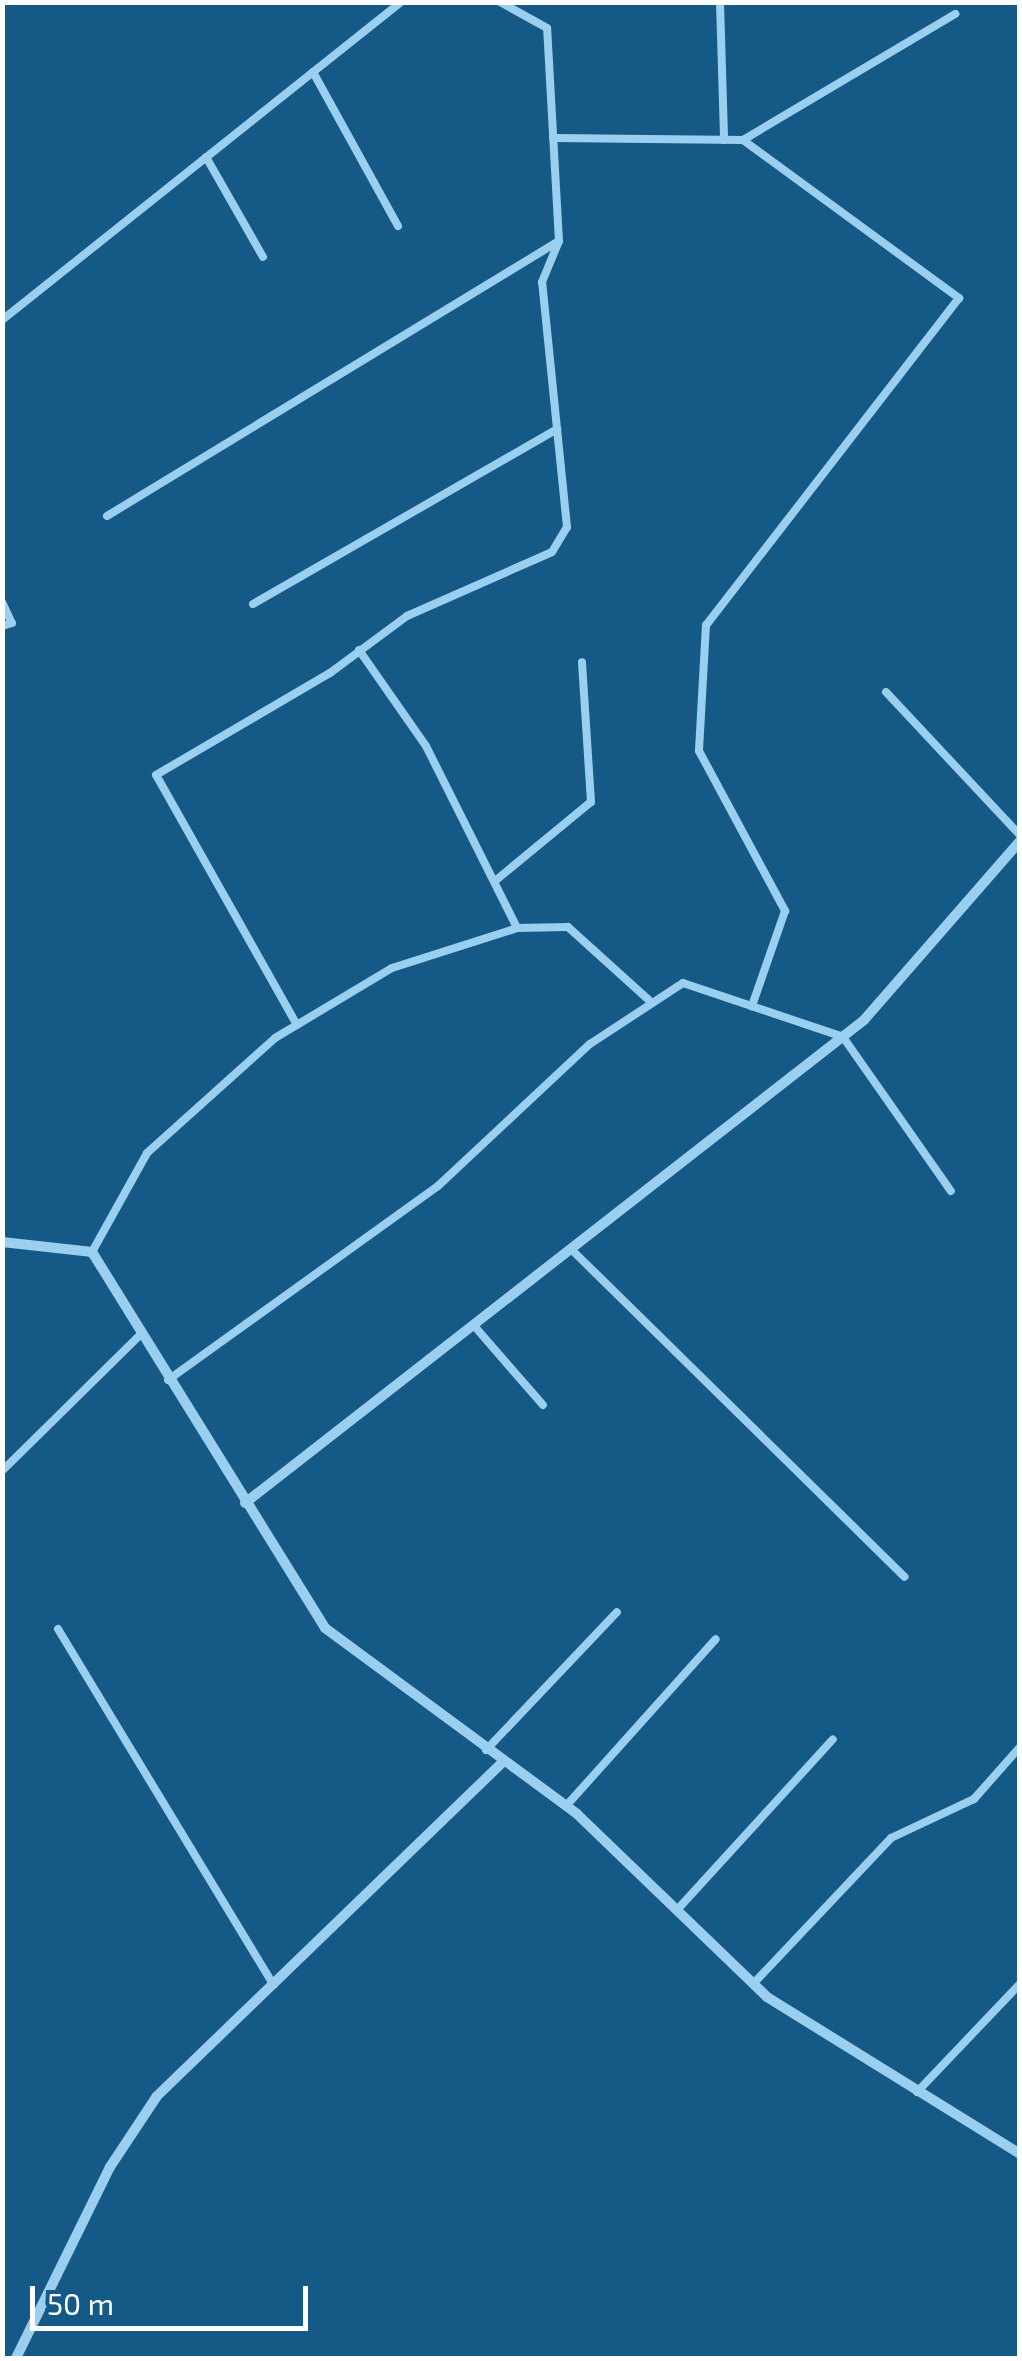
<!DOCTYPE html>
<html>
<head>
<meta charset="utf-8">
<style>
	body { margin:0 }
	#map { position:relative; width:1022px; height:2361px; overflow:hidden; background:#155a87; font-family:"Exo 2",sans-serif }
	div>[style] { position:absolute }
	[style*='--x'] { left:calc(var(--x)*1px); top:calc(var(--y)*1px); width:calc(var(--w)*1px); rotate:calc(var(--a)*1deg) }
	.lane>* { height:8px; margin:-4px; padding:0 4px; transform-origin:4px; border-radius:4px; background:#9bcfef }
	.street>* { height:10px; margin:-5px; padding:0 5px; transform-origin:5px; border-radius:5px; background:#9bcfef }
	span { translate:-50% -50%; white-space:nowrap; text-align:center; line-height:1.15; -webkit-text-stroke:10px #155a87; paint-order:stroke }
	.frame { position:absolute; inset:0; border:5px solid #fff; pointer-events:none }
	.scale { position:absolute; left:30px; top:2286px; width:278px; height:45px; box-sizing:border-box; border:5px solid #fff; border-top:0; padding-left:12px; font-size:30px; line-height:35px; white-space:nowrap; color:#fff; -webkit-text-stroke:8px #155a87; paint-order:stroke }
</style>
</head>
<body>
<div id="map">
	<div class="lane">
		<i style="--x:720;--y:2;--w:138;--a:88.3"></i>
		<i style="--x:313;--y:72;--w:176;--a:61.1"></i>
		<i style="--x:553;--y:138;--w:190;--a:0.6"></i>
		<i style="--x:743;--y:140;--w:268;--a:36.2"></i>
		<i style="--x:959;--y:298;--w:413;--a:127.7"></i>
		<i style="--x:706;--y:625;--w:126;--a:93.2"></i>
		<i style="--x:699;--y:751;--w:182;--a:61.7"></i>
		<i style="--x:785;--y:911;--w:101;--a:109.2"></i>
		<i style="--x:743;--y:140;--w:247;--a:-30.7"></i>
		<i style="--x:206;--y:157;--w:115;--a:60.3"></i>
		<i style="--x:2;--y:320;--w:510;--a:-38.55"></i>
		<i style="--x:107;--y:516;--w:529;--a:-31.32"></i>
		<i style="--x:2;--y:602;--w:23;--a:65"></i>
		<i style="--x:12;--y:623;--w:10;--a:163"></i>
		<i style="--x:253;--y:604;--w:351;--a:-29.9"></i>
		<i style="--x:359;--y:650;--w:117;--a:55.1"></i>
		<i style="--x:426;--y:746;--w:203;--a:63.4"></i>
		<i style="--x:886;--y:692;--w:196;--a:46.9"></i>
		<i style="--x:495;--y:881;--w:124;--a:-39.5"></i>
		<i style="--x:591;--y:802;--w:140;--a:-93.7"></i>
		<i style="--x:297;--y:1025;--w:287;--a:-119.4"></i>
		<i style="--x:156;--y:775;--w:202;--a:-30.4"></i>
		<i style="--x:330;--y:673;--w:96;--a:-36.5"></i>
		<i style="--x:407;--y:616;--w:158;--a:-23.8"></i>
		<i style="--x:552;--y:552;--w:29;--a:-59"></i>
		<i style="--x:567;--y:527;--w:246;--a:-95.8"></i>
		<i style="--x:542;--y:282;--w:44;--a:-67.5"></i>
		<i style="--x:559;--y:241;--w:213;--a:-93.2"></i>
		<i style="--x:547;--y:28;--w:54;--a:-151"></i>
		<i style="--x:92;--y:1252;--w:113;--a:-60.9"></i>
		<i style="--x:147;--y:1153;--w:172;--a:-41.9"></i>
		<i style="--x:275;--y:1038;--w:136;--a:-30.9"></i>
		<i style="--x:392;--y:968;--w:131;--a:-17.7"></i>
		<i style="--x:517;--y:928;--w:51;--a:-1.1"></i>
		<i style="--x:568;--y:927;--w:113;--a:42.1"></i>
		<i style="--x:575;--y:1253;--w:462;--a:44.5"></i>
		<i style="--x:476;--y:1328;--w:102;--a:49"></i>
		<i style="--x:168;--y:1380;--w:332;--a:-35.7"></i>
		<i style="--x:438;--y:1186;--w:208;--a:-43.1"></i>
		<i style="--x:590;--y:1044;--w:111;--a:-33.3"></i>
		<i style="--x:683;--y:983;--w:169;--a:18.6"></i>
		<i style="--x:843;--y:1037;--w:188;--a:55"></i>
		<i style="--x:3;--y:1470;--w:194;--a:-44.6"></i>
		<i style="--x:58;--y:1629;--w:416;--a:58.8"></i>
		<i style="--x:486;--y:1750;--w:190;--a:-46.5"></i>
		<i style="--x:566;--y:1806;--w:224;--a:-48.1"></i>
		<i style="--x:677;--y:1910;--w:231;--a:-47.6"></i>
		<i style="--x:753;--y:1984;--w:201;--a:-46.6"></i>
		<i style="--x:891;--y:1838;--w:92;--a:-25.2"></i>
		<i style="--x:974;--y:1799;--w:69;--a:-48.5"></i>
		<i style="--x:917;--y:2092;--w:149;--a:-46.4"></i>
	</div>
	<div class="street">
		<i style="--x:2;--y:1242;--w:91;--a:6.3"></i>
		<i style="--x:92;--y:1252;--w:442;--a:58.2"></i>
		<i style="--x:325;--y:1628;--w:313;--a:36.4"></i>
		<i style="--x:577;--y:1814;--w:264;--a:43.9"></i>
		<i style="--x:767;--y:1997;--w:298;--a:31.8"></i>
		<i style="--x:245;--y:1503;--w:785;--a:-37.96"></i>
		<i style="--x:864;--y:1020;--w:237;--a:-48.9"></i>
		<i style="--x:16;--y:2358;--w:213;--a:-63.8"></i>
		<i style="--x:110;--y:2167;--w:85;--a:-56.5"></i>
		<i style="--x:157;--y:2096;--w:481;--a:-44"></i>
	</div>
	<div class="frame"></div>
	<div class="scale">50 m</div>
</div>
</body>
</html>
